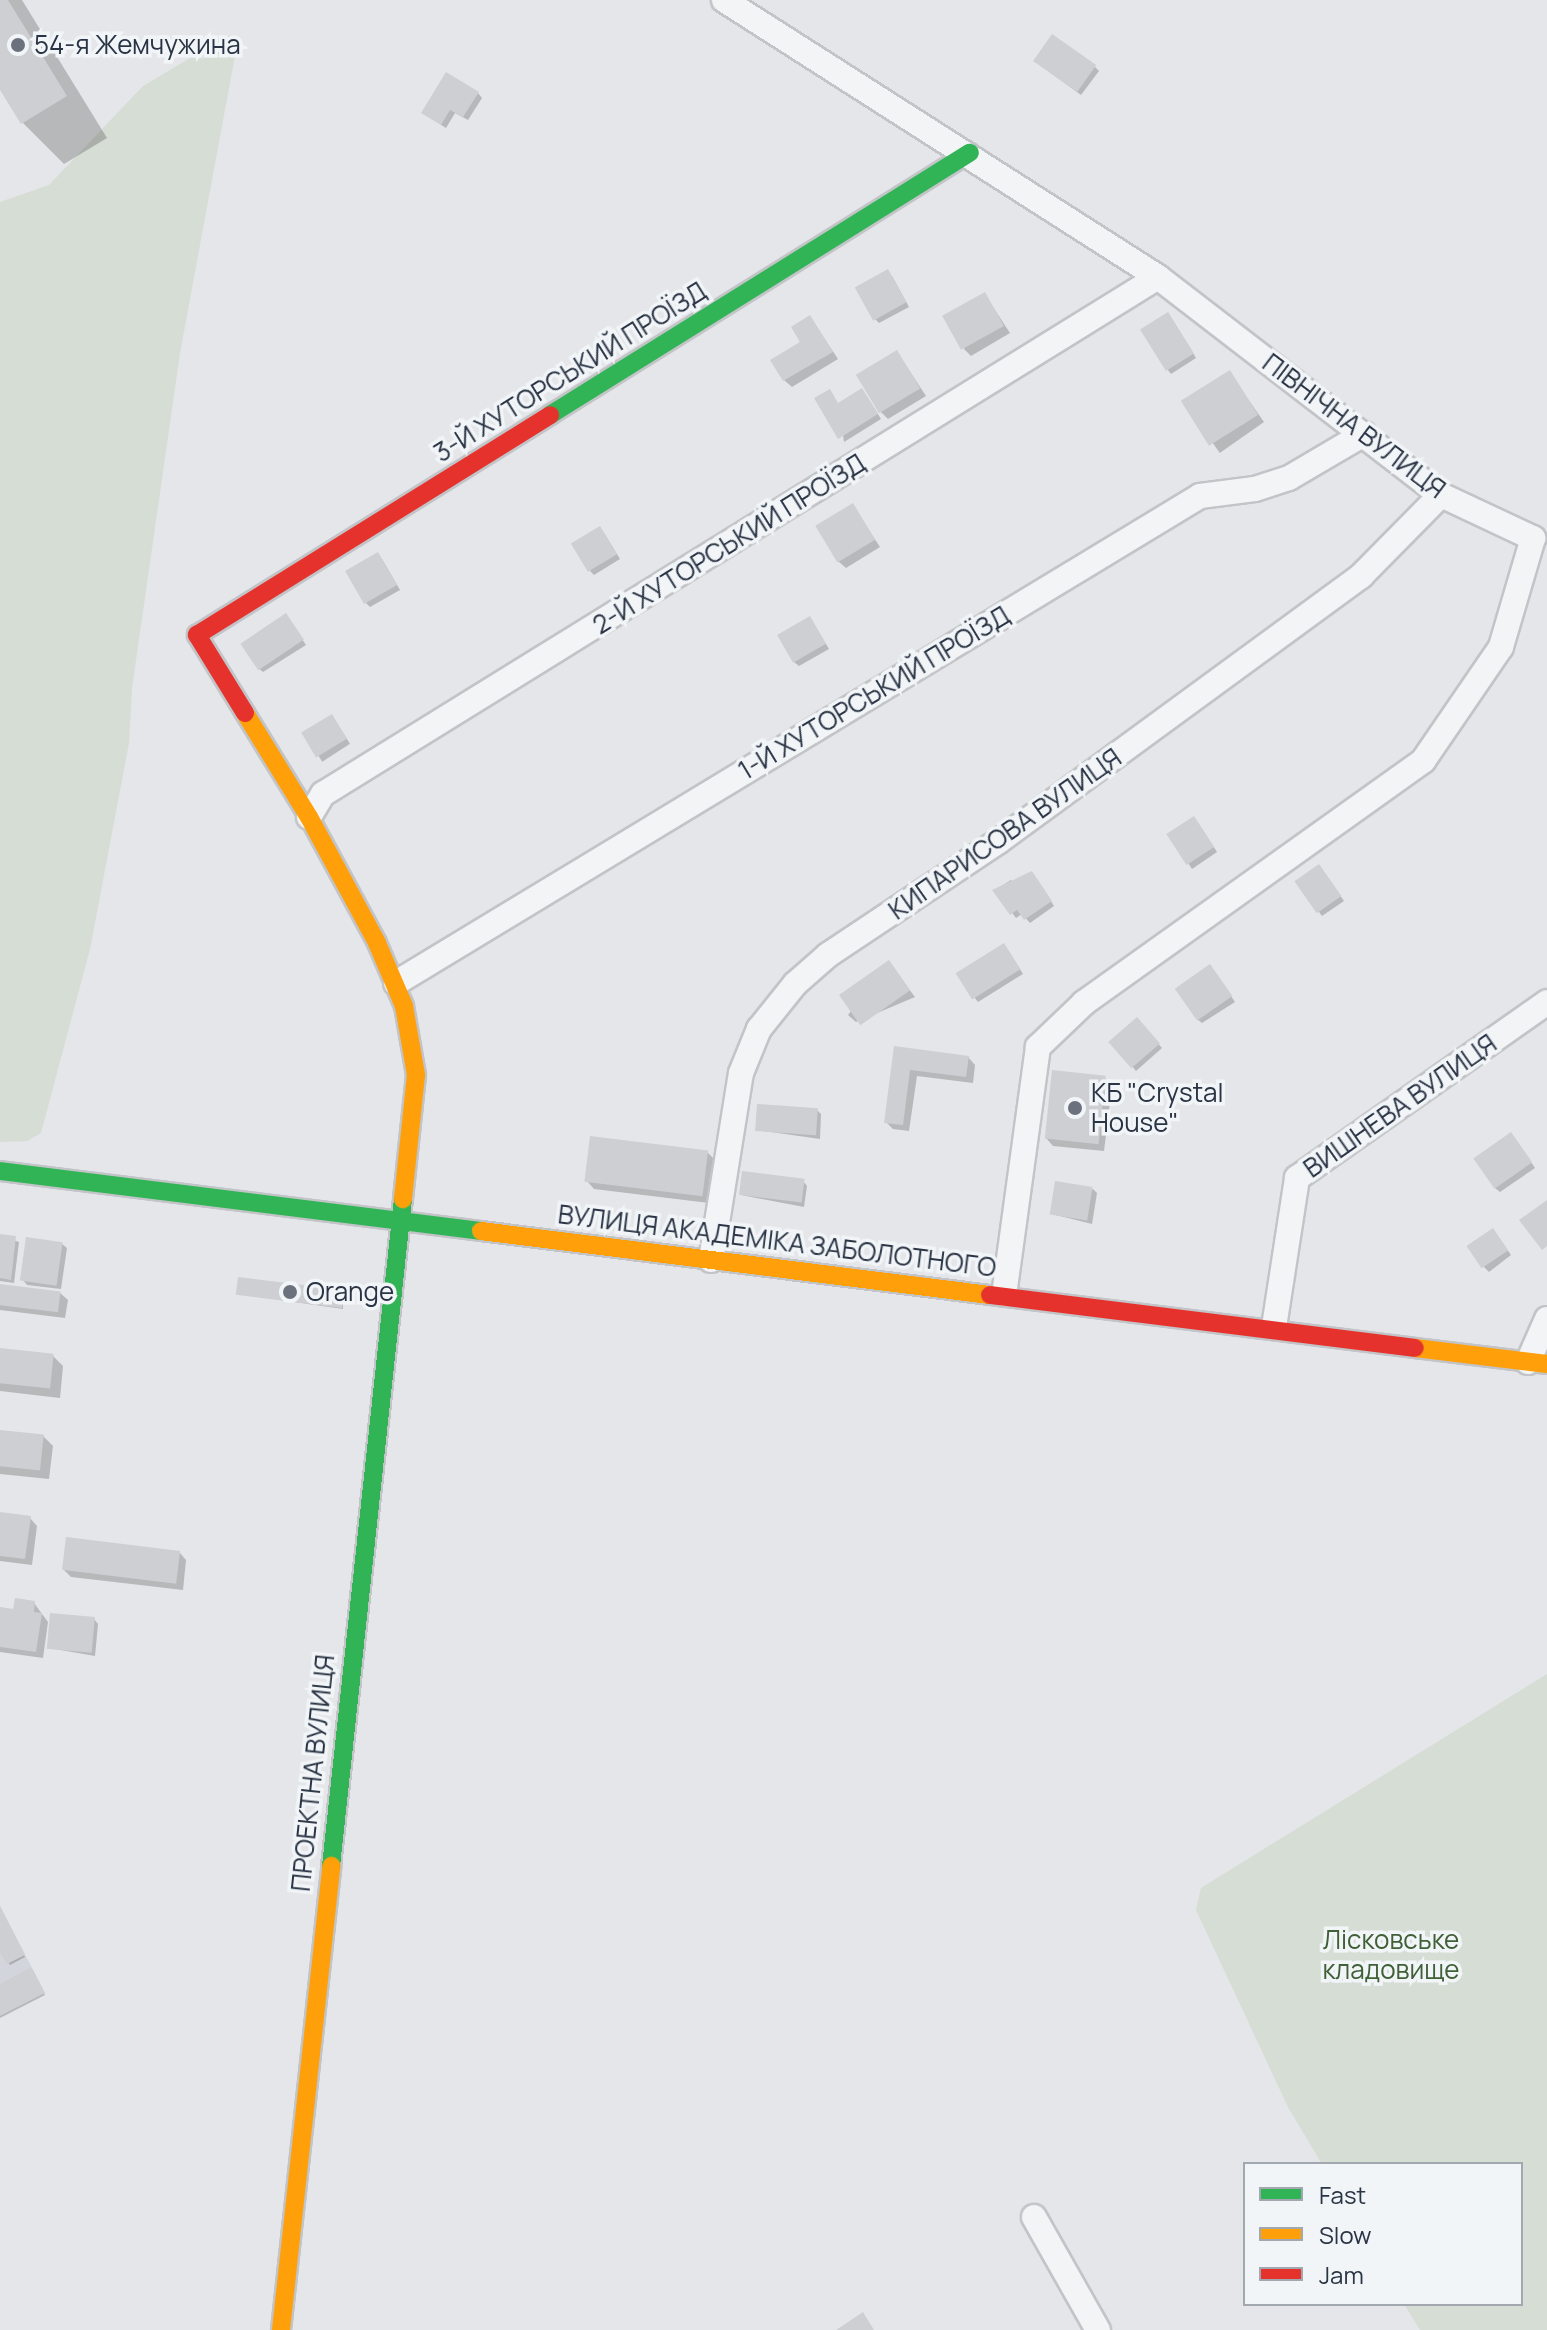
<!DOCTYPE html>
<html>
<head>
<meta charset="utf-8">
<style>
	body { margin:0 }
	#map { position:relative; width:1547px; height:2330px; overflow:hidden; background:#e4e6e9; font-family:Manrope,sans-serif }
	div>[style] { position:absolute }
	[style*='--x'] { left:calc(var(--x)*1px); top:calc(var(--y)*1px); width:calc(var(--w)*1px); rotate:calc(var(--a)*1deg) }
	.built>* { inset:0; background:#d2d6dc }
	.green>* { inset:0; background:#d5ddd4 }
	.shadow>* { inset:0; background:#0003; transform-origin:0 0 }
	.building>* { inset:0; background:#cdcfd2; transform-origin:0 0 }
	.roads { filter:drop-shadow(2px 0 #c2c4c7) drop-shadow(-2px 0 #c2c4c7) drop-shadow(0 2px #c2c4c7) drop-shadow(0 -2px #c2c4c7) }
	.street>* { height:24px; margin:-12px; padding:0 12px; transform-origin:12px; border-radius:12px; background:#f3f4f6 }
	.fast>* { height:18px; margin:-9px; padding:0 9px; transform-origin:9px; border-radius:9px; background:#30b455 }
	.slow>* { height:18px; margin:-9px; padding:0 9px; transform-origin:9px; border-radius:9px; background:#ff9f0a }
	.jam>* { height:18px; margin:-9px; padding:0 9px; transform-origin:9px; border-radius:9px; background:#e5322d }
	.dots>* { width:22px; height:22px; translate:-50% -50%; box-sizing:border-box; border:4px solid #f2f5f8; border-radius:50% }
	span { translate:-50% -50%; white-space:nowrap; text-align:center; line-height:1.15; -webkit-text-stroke:7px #f2f5f8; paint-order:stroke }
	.poi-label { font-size:26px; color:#2a3444 }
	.left { translate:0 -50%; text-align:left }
	.street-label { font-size:26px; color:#2a3444 }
	.park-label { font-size:26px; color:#406037 }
	.legend { position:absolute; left:1243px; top:2162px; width:280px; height:144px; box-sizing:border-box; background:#f2f5f8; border:2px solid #a2a8b0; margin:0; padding:10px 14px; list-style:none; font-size:24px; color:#2a3444 }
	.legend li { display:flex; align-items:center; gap:16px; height:40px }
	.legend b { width:40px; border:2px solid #a2a8b0 }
</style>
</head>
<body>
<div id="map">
	<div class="built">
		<i style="clip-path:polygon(0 1906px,45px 1993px,0 2016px)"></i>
	</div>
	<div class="green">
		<i style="clip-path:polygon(229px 35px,237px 45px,180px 353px,132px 688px,129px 743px,90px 949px,41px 1133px,27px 1141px,0 1142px,0 202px,49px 185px,143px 86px)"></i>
		<i style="clip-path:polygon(1547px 1674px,1547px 2330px,1420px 2330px,1404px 2304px,1521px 2304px,1521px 2164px,1322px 2164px,1288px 2107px,1196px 1910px,1201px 1888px)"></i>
	</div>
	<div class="shadow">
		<i style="clip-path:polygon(0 0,22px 0,107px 138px,64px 164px,22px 122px,0 86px)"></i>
		<i style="clip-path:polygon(1040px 65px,1094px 66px,1099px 71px,1081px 95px)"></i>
		<i style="clip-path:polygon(478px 93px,482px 98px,468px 120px,455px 113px,446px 128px,423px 113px)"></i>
		<i style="clip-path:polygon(892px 276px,909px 307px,879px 323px,875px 319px)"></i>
		<i style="clip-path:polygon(985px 295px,1010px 333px,971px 356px,964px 349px)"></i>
		<i style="clip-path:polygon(810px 317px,838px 359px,792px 387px,784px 380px)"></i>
		<i style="clip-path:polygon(1172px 319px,1196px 358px,1171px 374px,1167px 369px)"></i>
		<i style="clip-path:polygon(897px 352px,926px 396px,888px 419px,881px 412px)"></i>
		<i style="left:1229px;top:372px;width:61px;height:54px;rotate:55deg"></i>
		<i style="clip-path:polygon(866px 395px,881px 419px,844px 442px,839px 405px)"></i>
		<i style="clip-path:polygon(853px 506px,880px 547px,846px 568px,838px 561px)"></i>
		<i style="clip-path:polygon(604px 533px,620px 559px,594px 575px,590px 571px)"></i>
		<i style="clip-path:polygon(382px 559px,400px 590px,370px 607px,366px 603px)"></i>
		<i style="clip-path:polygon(286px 615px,306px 645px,263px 672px,258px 668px)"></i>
		<i style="clip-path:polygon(810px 618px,829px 649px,799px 666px,794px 662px)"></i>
		<i style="left:332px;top:716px;width:33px;height:33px;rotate:57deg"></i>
		<i style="clip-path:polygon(1198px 823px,1217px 852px,1192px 869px,1169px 835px)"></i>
		<i style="clip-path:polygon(1323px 871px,1344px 901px,1322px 916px,1297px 882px)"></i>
		<i style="clip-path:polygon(1036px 878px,1054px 906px,1030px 923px,1022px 914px,1016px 918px,995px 890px,1011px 880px,1016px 884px)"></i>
		<i style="clip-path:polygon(1008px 950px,1023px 974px,978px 1002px,974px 997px)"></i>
		<i style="clip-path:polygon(888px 962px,915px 997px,856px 1022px,848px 1015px)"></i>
		<i style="clip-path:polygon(1214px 971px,1235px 1002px,1202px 1023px,1197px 1019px)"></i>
		<i style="clip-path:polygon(1137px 1019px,1162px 1048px,1136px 1071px,1132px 1066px)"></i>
		<i style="clip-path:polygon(896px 1048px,968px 1057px,975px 1065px,973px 1083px,917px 1076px,909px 1131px,893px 1129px,886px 1122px)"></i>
		<i style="clip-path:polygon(1105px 1078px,1112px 1086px,1104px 1151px,1053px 1146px,1046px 1138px)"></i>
		<i style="clip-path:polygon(817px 1110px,821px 1114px,820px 1139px,757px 1130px)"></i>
		<i style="clip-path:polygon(1515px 1139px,1535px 1168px,1500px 1192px,1495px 1188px)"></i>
		<i style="clip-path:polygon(707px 1152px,714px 1159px,709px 1203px,594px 1189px,587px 1181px)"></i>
		<i style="clip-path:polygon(803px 1181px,807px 1186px,804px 1207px,741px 1195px)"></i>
		<i style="clip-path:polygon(1093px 1189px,1097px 1193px,1092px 1224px,1052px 1214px)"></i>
		<i style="clip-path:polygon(1497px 1235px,1511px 1255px,1489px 1272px,1484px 1267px)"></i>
		<i style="clip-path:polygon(0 1236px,19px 1242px,14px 1283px,0 1281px)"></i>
		<i style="clip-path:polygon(62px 1244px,67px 1248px,61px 1289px,27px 1285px,23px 1280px)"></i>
		<i style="clip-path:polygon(0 1286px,60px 1293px,68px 1300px,65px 1318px,0 1310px)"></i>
		<i style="clip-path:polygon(343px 1292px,343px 1309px,238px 1294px)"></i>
		<i style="clip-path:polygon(0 1350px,53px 1356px,63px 1366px,60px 1398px,0 1391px)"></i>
		<i style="clip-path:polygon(0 1432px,43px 1436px,53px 1446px,49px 1479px,0 1474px)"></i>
		<i style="clip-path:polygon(0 1514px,30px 1518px,37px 1526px,32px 1565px,0 1561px)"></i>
		<i style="clip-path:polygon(179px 1552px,186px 1560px,183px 1590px,71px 1577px,64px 1570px)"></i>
		<i style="clip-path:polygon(34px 1603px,48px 1622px,43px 1658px,0 1652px,0 1609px,15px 1612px)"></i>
		<i style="clip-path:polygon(94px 1619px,98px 1624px,95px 1656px,49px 1648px)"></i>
		<i style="clip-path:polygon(0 1908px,25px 1957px,10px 1965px,0 1949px)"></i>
		<i style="clip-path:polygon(33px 1971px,45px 1995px,0 2018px,0 1986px)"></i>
	</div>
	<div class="building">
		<i style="clip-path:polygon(0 0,8px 0,67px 96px,21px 124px,0 90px)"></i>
		<i style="left:1052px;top:34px;width:54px;height:33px;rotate:35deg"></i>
		<i style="clip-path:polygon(446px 72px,479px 92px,463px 117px,450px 110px,441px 125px,421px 113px)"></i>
		<i style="left:888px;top:269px;width:38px;height:38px;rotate:61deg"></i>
		<i style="left:985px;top:292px;width:39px;height:49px;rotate:61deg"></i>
		<i style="left:1168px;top:312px;width:49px;height:33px;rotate:58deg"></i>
		<i style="clip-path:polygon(810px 315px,833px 352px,783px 381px,770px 360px,800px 342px,791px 327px)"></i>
		<i style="left:897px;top:350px;width:45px;height:48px;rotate:59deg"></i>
		<i style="left:1230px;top:370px;width:53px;height:58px;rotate:58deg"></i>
		<i style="clip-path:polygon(862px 388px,878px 414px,838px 439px,814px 398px,830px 389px,838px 403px)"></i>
		<i style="left:853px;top:503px;width:43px;height:44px;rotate:59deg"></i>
		<i style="left:600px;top:526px;width:33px;height:34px;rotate:59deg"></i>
		<i style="left:378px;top:552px;width:38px;height:38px;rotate:60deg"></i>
		<i style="left:286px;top:613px;width:32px;height:55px;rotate:56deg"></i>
		<i style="left:810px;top:616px;width:32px;height:38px;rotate:60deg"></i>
		<i style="left:332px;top:714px;width:29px;height:36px;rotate:59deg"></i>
		<i style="left:1194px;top:816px;width:37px;height:33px;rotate:57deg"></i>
		<i style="left:1319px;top:864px;width:39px;height:30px;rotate:55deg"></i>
		<i style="clip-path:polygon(1032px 871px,1052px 901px,1024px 920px,1017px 910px,1010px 915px,992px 890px)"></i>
		<i style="left:1004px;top:943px;width:31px;height:57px;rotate:58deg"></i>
		<i style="left:889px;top:960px;width:37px;height:61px;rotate:55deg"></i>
		<i style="left:1210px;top:964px;width:39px;height:43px;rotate:55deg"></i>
		<i style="left:1137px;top:1017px;width:35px;height:38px;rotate:49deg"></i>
		<i style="clip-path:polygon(894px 1046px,969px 1056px,966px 1077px,910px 1070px,903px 1125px,884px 1123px)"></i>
		<i style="left:1052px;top:1070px;width:54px;height:69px;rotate:6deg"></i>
		<i style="left:757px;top:1104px;width:61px;height:27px;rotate:4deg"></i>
		<i style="left:1511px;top:1132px;width:37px;height:46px;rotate:55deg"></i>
		<i style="left:590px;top:1136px;width:119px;height:46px;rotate:7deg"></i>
		<i style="left:742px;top:1171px;width:63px;height:24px;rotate:7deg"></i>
		<i style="left:1055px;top:1181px;width:38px;height:34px;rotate:9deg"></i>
		<i style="clip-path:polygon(1547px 1200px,1547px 1246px,1542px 1250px,1519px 1220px)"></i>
		<i style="left:1493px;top:1228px;width:27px;height:32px;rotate:56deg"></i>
		<i style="clip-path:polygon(0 1234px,16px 1236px,11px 1280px,0 1278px)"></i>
		<i style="left:26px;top:1237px;width:37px;height:44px;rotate:8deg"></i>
		<i style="left:238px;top:1277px;width:107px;height:18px;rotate:7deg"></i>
		<i style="left:0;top:1284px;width:61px;height:21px;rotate:7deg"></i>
		<i style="left:0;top:1348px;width:54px;height:35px;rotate:6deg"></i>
		<i style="left:0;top:1430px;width:44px;height:36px;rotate:6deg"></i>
		<i style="clip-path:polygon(0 1512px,31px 1516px,25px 1559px,0 1556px)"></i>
		<i style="left:66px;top:1537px;width:115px;height:33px;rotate:7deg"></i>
		<i style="clip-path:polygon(15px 1598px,35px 1601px,34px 1612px,42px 1613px,36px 1652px,0 1647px,0 1607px,13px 1609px)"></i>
		<i style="left:50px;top:1613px;width:45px;height:36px;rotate:5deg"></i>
		<i style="clip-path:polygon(0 1906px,25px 1955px,7px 1964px,0 1953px)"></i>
		<i style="clip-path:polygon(31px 1967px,45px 1993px,0 2016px,0 1984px)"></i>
		<i style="clip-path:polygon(863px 2312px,874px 2330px,836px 2330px)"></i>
	</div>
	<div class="roads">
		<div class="street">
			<i style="--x:724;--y:0;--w:515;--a:32.55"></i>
			<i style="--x:1158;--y:277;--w:357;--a:37.6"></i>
			<i style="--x:1441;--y:495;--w:102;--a:25.1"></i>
			<i style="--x:1533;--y:538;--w:114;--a:106.4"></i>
			<i style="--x:1501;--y:647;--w:138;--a:124.4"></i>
			<i style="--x:1423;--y:761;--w:417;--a:144.5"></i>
			<i style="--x:1084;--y:1003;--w:64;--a:136.3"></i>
			<i style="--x:1038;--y:1047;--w:249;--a:97.8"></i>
			<i style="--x:309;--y:817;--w:27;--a:-59"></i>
			<i style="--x:323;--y:794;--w:982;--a:-31.76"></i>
			<i style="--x:396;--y:983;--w:940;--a:-31.2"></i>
			<i style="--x:1200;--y:496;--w:55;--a:-7.3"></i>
			<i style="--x:1255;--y:489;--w:36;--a:-18"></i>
			<i style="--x:1289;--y:478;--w:87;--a:-30.4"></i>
			<i style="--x:711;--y:1260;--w:189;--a:-80.9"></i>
			<i style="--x:741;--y:1073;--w:48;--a:-67.8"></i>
			<i style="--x:759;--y:1029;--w:58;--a:-51.3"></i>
			<i style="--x:795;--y:984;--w:44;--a:-41.3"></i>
			<i style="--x:828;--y:955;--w:206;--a:-33.7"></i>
			<i style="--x:999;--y:841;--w:449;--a:-36.2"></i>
			<i style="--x:1361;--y:576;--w:114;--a:-45.4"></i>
			<i style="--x:1274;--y:1327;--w:151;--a:-81.2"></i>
			<i style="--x:1297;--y:1178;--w:306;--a:-35.1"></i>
			<i style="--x:1528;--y:1362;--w:47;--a:-66.2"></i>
			<i style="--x:1034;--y:2217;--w:130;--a:60.5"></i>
		</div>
		<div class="fast">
			<i style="--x:550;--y:415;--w:495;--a:-32"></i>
			<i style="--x:0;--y:1171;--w:485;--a:7.1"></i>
			<i style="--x:331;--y:1866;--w:671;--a:-83.84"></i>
		</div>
		<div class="slow">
			<i style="--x:245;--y:713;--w:122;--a:58.4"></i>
			<i style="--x:309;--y:817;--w:143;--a:61.6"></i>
			<i style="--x:377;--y:943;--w:69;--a:66.8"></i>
			<i style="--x:404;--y:1006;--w:70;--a:80.1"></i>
			<i style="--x:416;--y:1075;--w:125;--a:96"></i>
			<i style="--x:481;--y:1231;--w:513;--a:7.17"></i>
			<i style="--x:1415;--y:1348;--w:133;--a:6.9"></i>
			<i style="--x:281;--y:2330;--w:467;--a:-83.8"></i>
		</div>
		<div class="jam">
			<i style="--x:245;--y:713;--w:92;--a:-121.6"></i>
			<i style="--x:197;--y:635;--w:416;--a:-31.9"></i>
			<i style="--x:990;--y:1295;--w:428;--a:7.1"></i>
		</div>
	</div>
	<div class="dots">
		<i style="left:18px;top:45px;background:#6b727e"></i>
		<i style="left:1075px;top:1108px;background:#6b727e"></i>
		<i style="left:290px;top:1292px;background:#6b727e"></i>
	</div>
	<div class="poi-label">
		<span class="left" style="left:34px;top:45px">54-я Жемчужина</span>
		<span class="left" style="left:1091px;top:1108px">КБ "Crystal<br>House"</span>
		<span class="left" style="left:306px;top:1292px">Orange</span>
	</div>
	<div class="street-label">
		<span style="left:570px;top:372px;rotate:-32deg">3-Й ХУТОРСЬКИЙ ПРОЇЗД</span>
		<span style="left:1354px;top:426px;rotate:37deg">ПІВНІЧНА ВУЛИЦЯ</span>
		<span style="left:729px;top:544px;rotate:-32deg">2-Й ХУТОРСЬКИЙ ПРОЇЗД</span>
		<span style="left:874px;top:693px;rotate:-31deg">1-Й ХУТОРСЬКИЙ ПРОЇЗД</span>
		<span style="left:1005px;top:834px;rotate:-35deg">КИПАРИСОВА ВУЛИЦЯ</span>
		<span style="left:1400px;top:1106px;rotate:-35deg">ВИШНЕВА ВУЛИЦЯ</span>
		<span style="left:777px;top:1241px;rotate:7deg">ВУЛИЦЯ АКАДЕМІКА ЗАБОЛОТНОГО</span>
		<span style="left:313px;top:1773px;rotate:-84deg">ПРОЕКТНА ВУЛИЦЯ</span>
	</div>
	<div class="park-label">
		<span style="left:1391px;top:1955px">Лісковське<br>кладовище</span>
	</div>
	<ul class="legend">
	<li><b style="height:10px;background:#30b455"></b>Fast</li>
	<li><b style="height:10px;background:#ff9f0a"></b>Slow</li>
	<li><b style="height:10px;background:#e5322d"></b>Jam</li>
	</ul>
</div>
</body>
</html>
